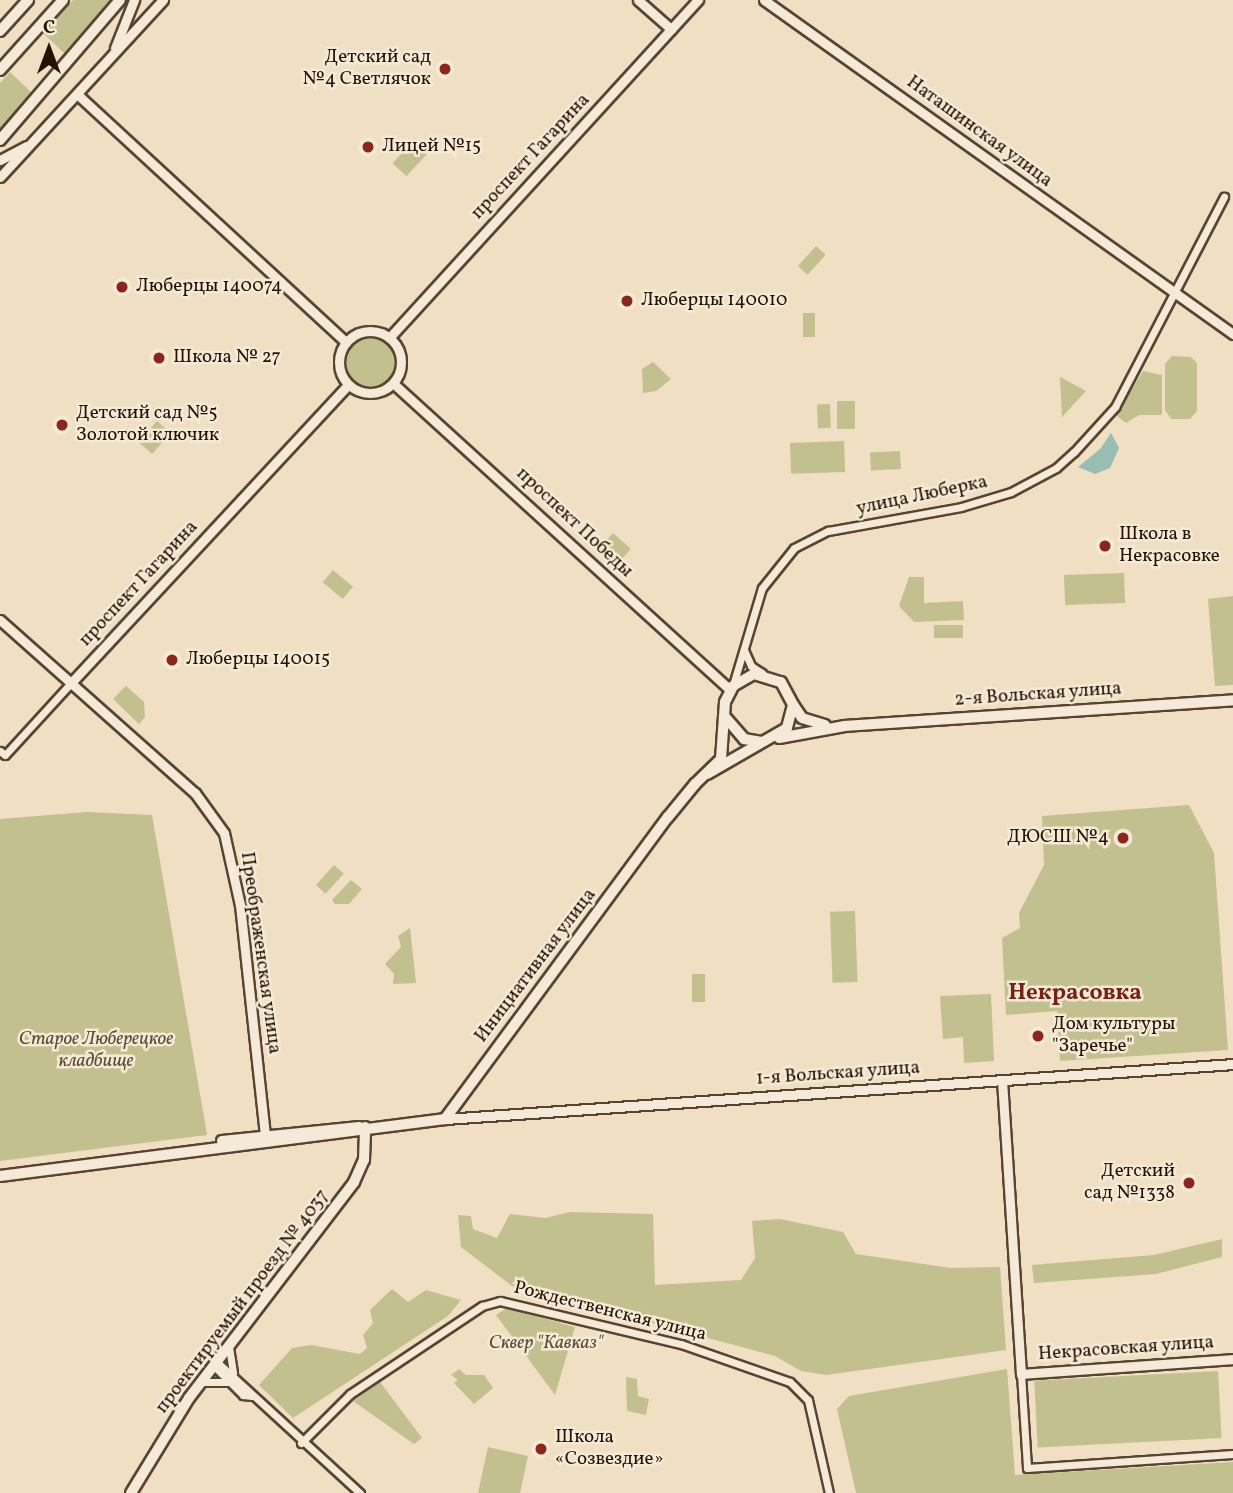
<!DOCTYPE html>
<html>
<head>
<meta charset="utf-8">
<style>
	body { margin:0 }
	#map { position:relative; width:1233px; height:1493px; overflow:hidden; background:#f0dfc2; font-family:Vollkorn,serif }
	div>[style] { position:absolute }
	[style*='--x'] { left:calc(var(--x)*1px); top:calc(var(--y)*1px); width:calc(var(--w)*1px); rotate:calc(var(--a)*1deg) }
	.green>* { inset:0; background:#c1c08e; transform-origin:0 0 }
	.round { border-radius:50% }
	.water>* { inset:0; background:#9abdb3 }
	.roads { filter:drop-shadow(2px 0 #584430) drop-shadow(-2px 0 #584430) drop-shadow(0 2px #584430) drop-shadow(0 -2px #584430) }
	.minor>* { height:7px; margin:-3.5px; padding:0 3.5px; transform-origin:3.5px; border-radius:3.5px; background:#f5ead7 }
	.tertiary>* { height:9px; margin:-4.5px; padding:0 4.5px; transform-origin:4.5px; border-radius:4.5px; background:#f5ead7 }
	.tertiary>.ring { margin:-4.5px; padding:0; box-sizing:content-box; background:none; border:9px solid #f5ead7; border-radius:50% }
	.secondary>* { height:10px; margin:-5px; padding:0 5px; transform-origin:5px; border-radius:5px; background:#f5ead7 }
	.dots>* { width:19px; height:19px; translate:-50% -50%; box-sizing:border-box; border:4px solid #f5ead7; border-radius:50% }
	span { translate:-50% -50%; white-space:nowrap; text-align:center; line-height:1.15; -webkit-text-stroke:5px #f5ead7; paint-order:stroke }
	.poi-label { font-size:19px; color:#251100 }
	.right { translate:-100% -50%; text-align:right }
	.left { translate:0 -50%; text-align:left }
	.street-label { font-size:19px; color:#251100 }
	.park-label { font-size:19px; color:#5c4e32; font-style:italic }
	.quarter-label { font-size:23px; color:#7a1f14; font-weight:700 }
	.north { position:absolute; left:14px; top:14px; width:70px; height:70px; -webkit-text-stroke:5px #f5ead7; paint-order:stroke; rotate:0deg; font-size:19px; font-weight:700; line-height:28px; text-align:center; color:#251100 }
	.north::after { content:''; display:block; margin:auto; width:24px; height:32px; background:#251100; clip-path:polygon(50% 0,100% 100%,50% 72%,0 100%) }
</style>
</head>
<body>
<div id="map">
	<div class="green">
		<i style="clip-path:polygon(73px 0,112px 0,65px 54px,43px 33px)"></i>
		<i style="clip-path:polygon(10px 72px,34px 95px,0 132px,0 83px)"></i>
		<i style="left:415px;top:139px;width:19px;height:33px;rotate:43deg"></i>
		<i style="left:816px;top:246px;width:13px;height:27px;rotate:42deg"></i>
		<i style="left:803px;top:313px;width:12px;height:24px"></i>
		<i class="round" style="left:345px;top:337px;width:50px;height:50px"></i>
		<i style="clip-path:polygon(1172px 356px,1191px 357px,1197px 363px,1197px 411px,1190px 419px,1171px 419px,1165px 410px,1165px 364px)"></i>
		<i style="clip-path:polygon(653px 362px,671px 379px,656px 391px,643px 393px,642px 369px)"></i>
		<i style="clip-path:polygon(1143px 371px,1162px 375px,1162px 415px,1139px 415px,1126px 423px,1116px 415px)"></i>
		<i style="clip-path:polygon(1060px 377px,1086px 391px,1062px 417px)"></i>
		<i style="left:837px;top:401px;width:18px;height:28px"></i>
		<i style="left:830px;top:404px;width:24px;height:13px;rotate:88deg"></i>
		<i style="left:157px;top:421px;width:18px;height:28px;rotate:41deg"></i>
		<i style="left:844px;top:441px;width:31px;height:54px;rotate:88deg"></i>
		<i style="left:900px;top:451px;width:18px;height:30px;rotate:87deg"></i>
		<i style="left:613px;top:533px;width:24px;height:13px;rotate:42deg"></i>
		<i style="left:333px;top:570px;width:26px;height:16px;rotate:40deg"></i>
		<i style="left:1124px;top:573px;width:30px;height:60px;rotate:88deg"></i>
		<i style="clip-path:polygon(909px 577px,924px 577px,924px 603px,963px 601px,964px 620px,914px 622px,899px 606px)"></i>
		<i style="clip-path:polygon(1233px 596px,1233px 685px,1215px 686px,1208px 599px)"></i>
		<i style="left:963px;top:625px;width:13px;height:29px;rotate:90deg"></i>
		<i style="clip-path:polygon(126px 686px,144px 702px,145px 717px,139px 724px,113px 699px)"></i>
		<i style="clip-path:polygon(1189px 805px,1214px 853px,1228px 1050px,1060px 1061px,1057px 1011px,1006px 1015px,1002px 938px,1020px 928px,1019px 913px,1044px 865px,1042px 816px)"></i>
		<i style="clip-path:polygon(87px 812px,152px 815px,207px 1135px,0 1161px,0 819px)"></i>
		<i style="left:334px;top:865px;width:13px;height:27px;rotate:42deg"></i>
		<i style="clip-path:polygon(351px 880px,362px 889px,349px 904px,335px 904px,332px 900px)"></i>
		<i style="left:855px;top:911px;width:71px;height:25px;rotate:88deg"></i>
		<i style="clip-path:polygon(410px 928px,416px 983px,393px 984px,394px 974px,385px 964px,401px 947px,398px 936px)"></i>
		<i style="left:692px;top:974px;width:13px;height:28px"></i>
		<i style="clip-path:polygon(991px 994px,994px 1061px,964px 1063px,963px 1037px,943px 1039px,940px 996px)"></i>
		<i style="clip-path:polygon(570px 1212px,653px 1214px,655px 1285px,741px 1280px,755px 1258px,752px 1221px,780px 1219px,843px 1232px,856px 1254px,951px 1268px,1000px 1267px,1006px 1350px,826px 1375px,801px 1371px,775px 1356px,512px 1286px,461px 1247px,458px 1215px,471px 1216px,473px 1229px,497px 1238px,510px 1214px,545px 1218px)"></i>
		<i style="clip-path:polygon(1222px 1239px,1222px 1257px,1156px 1274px,1034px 1283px,1032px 1265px,1154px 1255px)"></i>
		<i style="clip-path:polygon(392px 1289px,408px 1302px,426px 1290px,461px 1300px,448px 1316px,293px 1418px,259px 1385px,292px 1348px,311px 1345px,360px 1354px,367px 1348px,363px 1335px,373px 1323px,370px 1310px)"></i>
		<i style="clip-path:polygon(507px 1308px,575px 1327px,555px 1395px,496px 1315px)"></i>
		<i style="clip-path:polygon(459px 1369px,466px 1375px,484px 1375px,493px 1388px,474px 1404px,454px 1383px,458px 1380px,451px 1375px)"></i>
		<i style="clip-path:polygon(1007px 1369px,1015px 1475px,1233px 1462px,1233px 1493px,856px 1493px,837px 1409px,849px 1396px)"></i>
		<i style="left:1218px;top:1371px;width:67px;height:184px;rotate:87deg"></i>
		<i style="clip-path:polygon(626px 1377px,637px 1379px,638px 1396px,649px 1399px,646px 1415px,627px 1411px)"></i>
		<i style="clip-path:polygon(380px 1382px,422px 1438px,414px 1444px,353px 1401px)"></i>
		<i style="clip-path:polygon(488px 1447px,528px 1456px,520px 1493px,478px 1493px)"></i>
	</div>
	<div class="water">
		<i style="clip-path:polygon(1111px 433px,1119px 448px,1110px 468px,1095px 474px,1078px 467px,1100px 449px)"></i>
	</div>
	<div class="roads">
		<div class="minor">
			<i style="--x:744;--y:650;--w:17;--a:66"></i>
			<i style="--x:751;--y:666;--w:13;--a:32"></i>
			<i style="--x:733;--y:685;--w:101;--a:-73.4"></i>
			<i style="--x:762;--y:588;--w:51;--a:-51.3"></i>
			<i style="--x:794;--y:548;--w:38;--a:-27"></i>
			<i style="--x:828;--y:531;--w:135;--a:-10.2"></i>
			<i style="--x:961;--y:507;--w:52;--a:-16.7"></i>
			<i style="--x:1011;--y:492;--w:51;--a:-28.1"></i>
			<i style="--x:1056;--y:468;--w:24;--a:-42"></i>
			<i style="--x:1074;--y:452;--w:61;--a:-47.7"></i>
			<i style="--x:1115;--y:407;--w:237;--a:-62.6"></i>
			<i style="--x:0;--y:751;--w:6;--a:39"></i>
			<i style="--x:5;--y:755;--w:96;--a:-47.5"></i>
			<i style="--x:229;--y:1347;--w:26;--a:81"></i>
			<i style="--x:217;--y:1362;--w:194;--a:42.5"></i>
			<i style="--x:214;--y:1366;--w:41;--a:45"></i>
			<i style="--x:243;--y:1395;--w:9;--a:6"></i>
			<i style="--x:1021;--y:1374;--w:94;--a:86.3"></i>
			<i style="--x:1027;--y:1468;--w:206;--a:-3.9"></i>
			<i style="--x:201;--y:1382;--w:27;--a:0"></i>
			<i style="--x:301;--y:1443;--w:69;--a:-45"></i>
			<i style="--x:350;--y:1394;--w:159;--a:-33.7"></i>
			<i style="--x:482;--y:1306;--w:19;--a:-16"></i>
			<i style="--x:500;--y:1301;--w:186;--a:13.4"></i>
			<i style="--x:681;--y:1344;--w:115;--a:19.2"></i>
			<i style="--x:790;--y:1382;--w:25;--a:45"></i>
			<i style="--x:808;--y:1400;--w:95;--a:77.3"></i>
		</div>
		<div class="tertiary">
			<i style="--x:638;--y:0;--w:44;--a:41.3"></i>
			<i style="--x:764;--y:0;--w:576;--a:35.46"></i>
			<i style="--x:115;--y:48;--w:52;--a:-68.4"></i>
			<i style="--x:77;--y:94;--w:366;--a:42.7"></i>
			<i style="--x:0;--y:160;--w:30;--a:-28"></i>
			<i style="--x:0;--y:177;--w:241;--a:-47.4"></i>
			<i class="ring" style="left:339px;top:331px;width:53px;height:53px"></i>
			<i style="--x:390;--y:337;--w:457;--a:-47.6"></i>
			<i style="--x:394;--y:384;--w:454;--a:42.3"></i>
			<i style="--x:0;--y:620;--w:261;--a:41.6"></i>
			<i style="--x:195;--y:793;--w:49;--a:54.1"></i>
			<i style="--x:224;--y:833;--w:74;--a:77.5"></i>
			<i style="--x:240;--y:905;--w:231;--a:83.8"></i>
			<i style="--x:70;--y:684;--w:408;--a:-47.1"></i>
			<i style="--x:1002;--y:1080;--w:295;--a:86.3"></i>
			<i style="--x:1021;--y:1374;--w:213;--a:-4"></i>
			<i style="--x:445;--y:1119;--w:790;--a:-3.99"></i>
		</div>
		<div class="secondary">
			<i style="--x:0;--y:31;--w:42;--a:-47.9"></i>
			<i style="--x:0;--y:70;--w:94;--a:-48"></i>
			<i style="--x:0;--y:140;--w:184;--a:-49.4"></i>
			<i style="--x:794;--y:706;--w:14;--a:56"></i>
			<i style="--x:802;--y:718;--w:24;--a:17"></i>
			<i style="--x:726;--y:718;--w:28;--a:49"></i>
			<i style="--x:744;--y:739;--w:18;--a:9"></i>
			<i style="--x:779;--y:738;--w:67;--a:-10.3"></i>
			<i style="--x:845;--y:726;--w:389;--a:-3.8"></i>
			<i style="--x:222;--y:1141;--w:138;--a:-5.8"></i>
			<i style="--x:0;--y:1176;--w:449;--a:-7.3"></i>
			<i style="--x:445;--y:1119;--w:375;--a:-53.6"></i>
			<i style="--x:668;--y:817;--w:43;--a:-50.7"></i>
			<i style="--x:695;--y:784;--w:36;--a:-44"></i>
			<i style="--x:721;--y:759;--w:57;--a:-86"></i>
			<i style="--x:725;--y:702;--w:18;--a:-63"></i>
			<i style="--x:733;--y:686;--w:24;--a:-30"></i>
			<i style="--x:754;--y:674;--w:28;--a:17"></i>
			<i style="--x:781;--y:682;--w:26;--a:62"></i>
			<i style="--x:793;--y:705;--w:24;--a:105"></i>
			<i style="--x:787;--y:728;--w:92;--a:150.1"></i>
			<i style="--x:131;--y:1493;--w:111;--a:-58.6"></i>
			<i style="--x:189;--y:1398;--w:272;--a:-52.6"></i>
			<i style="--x:354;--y:1182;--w:24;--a:-66"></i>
			<i style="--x:364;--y:1160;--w:33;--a:-88"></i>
		</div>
	</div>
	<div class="dots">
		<i style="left:445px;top:69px;background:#8f2418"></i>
		<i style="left:368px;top:147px;background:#8f2418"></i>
		<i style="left:122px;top:287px;background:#8f2418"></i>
		<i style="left:627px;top:301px;background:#8f2418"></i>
		<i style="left:159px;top:358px;background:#8f2418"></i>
		<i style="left:62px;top:425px;background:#8f2418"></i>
		<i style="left:1105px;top:546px;background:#8f2418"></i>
		<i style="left:172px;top:660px;background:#8f2418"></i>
		<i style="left:1123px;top:838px;background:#8f2418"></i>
		<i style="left:1038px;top:1036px;background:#8f2418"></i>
		<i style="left:1189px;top:1183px;background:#8f2418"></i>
		<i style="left:541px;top:1449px;background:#8f2418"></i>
	</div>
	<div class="poi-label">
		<span class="right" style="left:431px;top:69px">Детский сад<br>№4 Светлячок</span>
		<span class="left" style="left:382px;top:147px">Лицей №15</span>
		<span class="left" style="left:136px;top:287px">Люберцы 140074</span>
		<span class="left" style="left:641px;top:301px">Люберцы 140010</span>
		<span class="left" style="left:173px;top:358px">Школа № 27</span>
		<span class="left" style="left:76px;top:425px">Детский сад №5<br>Золотой ключик</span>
		<span class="left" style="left:1119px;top:546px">Школа в<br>Некрасовке</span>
		<span class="left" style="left:186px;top:660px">Люберцы 140015</span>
		<span class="right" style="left:1109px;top:838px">ДЮСШ №4</span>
		<span class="left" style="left:1052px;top:1036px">Дом культуры<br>"Заречье"</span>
		<span class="right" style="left:1175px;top:1183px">Детский<br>сад №1338</span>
		<span class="left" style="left:555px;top:1449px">Школа<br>«Созвездие»</span>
	</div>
	<div class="street-label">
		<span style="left:979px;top:132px;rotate:36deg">Наташинская улица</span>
		<span style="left:531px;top:157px;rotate:-47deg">проспект Гагарина</span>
		<span style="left:922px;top:496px;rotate:-12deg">улица Люберка</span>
		<span style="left:574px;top:523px;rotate:43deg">проспект Победы</span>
		<span style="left:139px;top:584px;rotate:-47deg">проспект Гагарина</span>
		<span style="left:1038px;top:695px;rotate:-4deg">2-я Вольская улица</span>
		<span style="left:260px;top:953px;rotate:82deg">Преображенская улица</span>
		<span style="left:536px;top:966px;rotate:-53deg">Инициативная улица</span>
		<span style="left:838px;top:1074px;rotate:-4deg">1-я Вольская улица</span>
		<span style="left:243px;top:1302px;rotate:-53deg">проектируемый проезд № 4037</span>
		<span style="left:610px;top:1312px;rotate:14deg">Рождественская улица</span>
		<span style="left:1126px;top:1349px;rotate:-4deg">Некрасовская улица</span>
	</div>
	<div class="park-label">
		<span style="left:96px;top:1051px">Старое Люберецкое<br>кладбище</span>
		<span style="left:546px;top:1344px">Сквер "Кавказ"</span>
	</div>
	<div class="quarter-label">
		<span style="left:1075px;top:993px">Некрасовка</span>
	</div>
	<div class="north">С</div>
</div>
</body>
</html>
